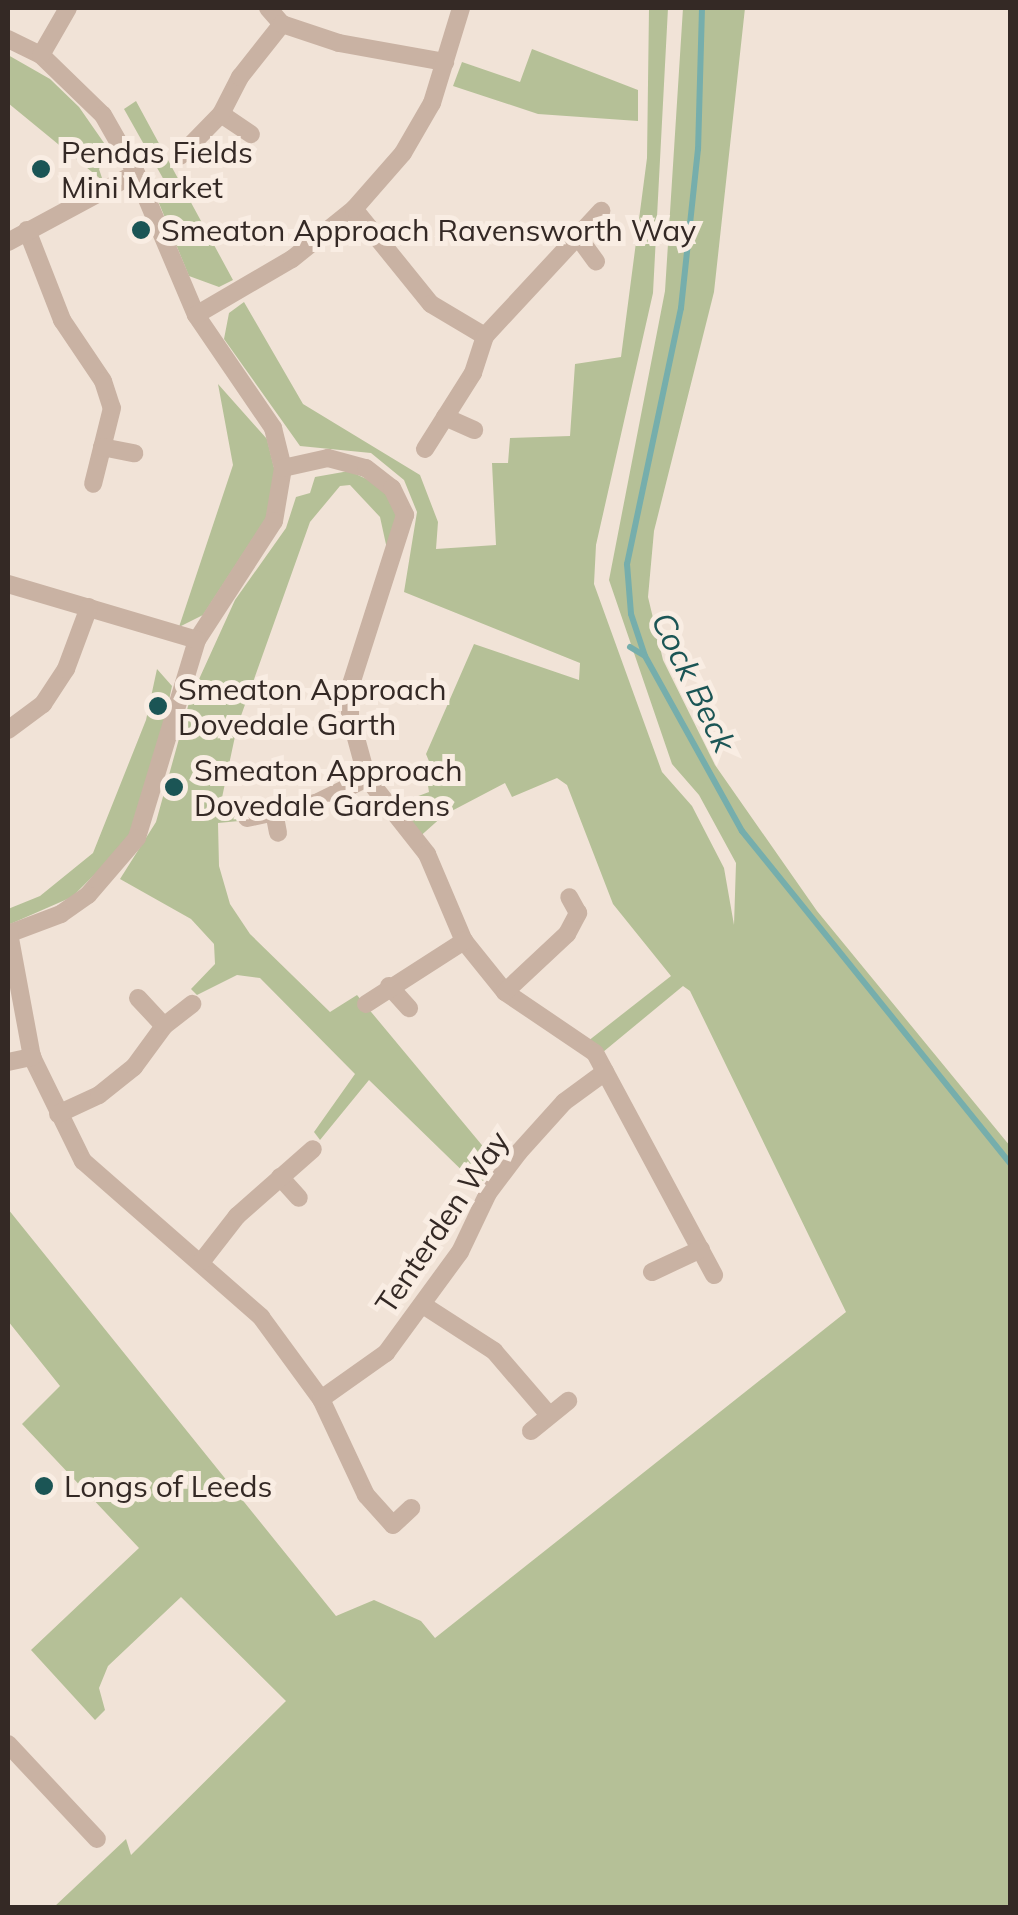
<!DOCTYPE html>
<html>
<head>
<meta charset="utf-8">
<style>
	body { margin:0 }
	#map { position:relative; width:1018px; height:1915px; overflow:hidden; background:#f1e3d7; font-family:Mulish,sans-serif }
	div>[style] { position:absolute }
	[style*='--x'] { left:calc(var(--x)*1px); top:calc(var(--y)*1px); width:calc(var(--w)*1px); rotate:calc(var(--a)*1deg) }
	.green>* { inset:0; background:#b5c097 }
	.stream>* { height:6px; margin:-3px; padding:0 3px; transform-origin:3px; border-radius:3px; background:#76aeac }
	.street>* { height:18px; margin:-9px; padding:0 9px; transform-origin:9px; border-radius:9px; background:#c9b2a3 }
	.dots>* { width:28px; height:28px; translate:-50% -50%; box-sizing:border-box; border:5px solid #f9ede3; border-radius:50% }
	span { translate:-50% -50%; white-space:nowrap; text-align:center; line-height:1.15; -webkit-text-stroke:10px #f9ede3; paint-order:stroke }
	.poi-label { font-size:30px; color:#342925 }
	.left { translate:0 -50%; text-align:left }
	.street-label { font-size:30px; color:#342925 }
	.water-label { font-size:32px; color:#1b5555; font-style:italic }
	.frame { position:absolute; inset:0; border:10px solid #342925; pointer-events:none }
</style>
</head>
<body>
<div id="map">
	<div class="green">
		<i style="clip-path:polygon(649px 8px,668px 8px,653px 293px,596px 545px,594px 584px,662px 772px,692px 806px,724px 868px,734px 925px,736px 863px,699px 795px,672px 764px,609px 580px,665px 291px,683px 8px,745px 8px,714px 292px,654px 531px,648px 597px,663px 660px,715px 765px,817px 911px,1010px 1146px,1010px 1907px,54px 1907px,126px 1839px,131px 1855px,286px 1701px,181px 1597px,108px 1666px,99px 1688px,105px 1710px,95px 1720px,31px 1650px,139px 1548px,22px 1424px,60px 1386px,8px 1321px,8px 1209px,336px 1616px,374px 1600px,421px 1621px,435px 1638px,846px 1312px,690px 991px,683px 986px,597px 1057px,583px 1045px,671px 976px,613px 904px,567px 785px,557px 778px,512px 797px,505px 783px,444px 815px,416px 840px,389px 807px,429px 792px,426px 773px,433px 771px,426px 754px,474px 644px,579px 680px,580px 663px,404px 592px,417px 512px,404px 480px,371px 453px,300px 446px,224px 339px,229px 313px,244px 302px,303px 404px,420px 475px,438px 522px,436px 549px,496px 545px,492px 463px,508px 463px,510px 438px,570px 436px,575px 364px,621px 357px,647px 158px)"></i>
		<i style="clip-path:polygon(532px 49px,638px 90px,638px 121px,538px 114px,453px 86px,462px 62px,520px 82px)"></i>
		<i style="clip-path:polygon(8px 55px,50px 79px,79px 107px,111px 153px,99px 169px,103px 181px,8px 103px)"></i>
		<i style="clip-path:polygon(136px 101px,233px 280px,219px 287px,189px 276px,156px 196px,169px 189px,124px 109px)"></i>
		<i style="clip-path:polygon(218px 384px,267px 439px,275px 472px,268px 515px,203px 615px,179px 627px,233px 465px)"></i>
		<i style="clip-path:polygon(349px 471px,382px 486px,398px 517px,387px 549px,380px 517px,350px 485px,340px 486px,310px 522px,237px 727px,220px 807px,237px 806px,239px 821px,218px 823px,219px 866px,230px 904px,250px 934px,330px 1012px,357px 995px,496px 1162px,479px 1187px,369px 1080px,320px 1140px,314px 1132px,355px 1074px,260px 978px,237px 975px,197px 995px,191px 989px,215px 964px,214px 944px,191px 919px,120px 879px,156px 822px,190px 699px,235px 600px,286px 528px,296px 497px,310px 493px,315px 477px)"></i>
		<i style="clip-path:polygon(157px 669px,172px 686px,150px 789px,125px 844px,72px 897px,8px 925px,8px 909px,40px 896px,93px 853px,146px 720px)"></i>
	</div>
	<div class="stream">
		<i style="--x:702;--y:8;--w:141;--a:91.6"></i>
		<i style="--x:698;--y:149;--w:160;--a:96.1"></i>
		<i style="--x:681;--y:308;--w:262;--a:101.9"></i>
		<i style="--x:627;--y:564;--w:50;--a:85.4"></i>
		<i style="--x:631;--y:614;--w:44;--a:71.6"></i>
		<i style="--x:645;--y:656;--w:200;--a:61"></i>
		<i style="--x:742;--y:831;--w:427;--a:51.1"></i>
		<i style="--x:630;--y:647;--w:17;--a:31"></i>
	</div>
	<div class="street">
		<i style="--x:268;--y:8;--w:21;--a:49"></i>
		<i style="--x:8;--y:39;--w:37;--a:26"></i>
		<i style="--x:41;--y:55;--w:86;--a:44.1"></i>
		<i style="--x:103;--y:115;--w:67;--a:60.4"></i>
		<i style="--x:136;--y:173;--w:154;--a:67.1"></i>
		<i style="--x:196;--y:315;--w:137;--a:55.7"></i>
		<i style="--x:273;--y:428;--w:41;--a:76"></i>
		<i style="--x:283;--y:468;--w:54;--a:99.6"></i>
		<i style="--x:274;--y:521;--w:142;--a:122.9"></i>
		<i style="--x:197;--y:640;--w:207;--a:106.9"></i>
		<i style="--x:137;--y:838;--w:75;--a:130.7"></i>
		<i style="--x:88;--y:895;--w:33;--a:145"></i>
		<i style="--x:61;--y:914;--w:57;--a:159.3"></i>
		<i style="--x:41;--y:55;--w:54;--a:-60.1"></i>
		<i style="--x:221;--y:114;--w:36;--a:34"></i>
		<i style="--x:180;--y:156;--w:59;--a:-45.7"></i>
		<i style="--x:221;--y:114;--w:42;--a:-62.8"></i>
		<i style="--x:240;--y:77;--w:68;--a:-51.6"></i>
		<i style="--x:282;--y:24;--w:60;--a:18.4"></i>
		<i style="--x:339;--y:43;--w:108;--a:10.2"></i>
		<i style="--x:354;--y:209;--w:122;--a:51"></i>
		<i style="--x:431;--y:304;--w:63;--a:30.7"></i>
		<i style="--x:485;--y:336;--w:171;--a:-47.1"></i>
		<i style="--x:27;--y:230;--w:97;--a:68.7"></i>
		<i style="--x:62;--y:320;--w:73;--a:56.1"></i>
		<i style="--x:103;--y:381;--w:28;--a:72"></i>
		<i style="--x:112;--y:408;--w:78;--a:104"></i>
		<i style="--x:576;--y:234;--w:34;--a:54"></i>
		<i style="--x:8;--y:242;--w:145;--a:-28.3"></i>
		<i style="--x:196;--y:315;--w:111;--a:-30.3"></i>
		<i style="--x:292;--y:259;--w:80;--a:-38.9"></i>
		<i style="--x:354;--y:209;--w:74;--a:-48.8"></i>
		<i style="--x:403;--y:153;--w:58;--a:-59.9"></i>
		<i style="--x:432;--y:103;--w:99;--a:-73"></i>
		<i style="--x:445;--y:417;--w:32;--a:24"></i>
		<i style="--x:102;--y:447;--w:33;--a:11"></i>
		<i style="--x:425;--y:449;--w:90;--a:-57.7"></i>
		<i style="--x:473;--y:373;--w:39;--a:-72"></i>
		<i style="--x:283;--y:468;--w:46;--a:-12.5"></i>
		<i style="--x:328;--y:458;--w:39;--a:15"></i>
		<i style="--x:366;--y:468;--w:33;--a:38"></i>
		<i style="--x:392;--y:488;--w:30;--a:64"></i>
		<i style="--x:405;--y:515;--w:177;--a:107.7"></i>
		<i style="--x:351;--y:684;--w:32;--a:92"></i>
		<i style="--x:350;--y:716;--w:64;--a:74.7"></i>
		<i style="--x:367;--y:778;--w:97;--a:51.7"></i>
		<i style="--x:427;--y:854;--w:95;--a:67"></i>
		<i style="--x:464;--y:941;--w:65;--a:51.2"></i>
		<i style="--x:505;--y:992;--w:109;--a:34.1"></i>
		<i style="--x:595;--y:1053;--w:252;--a:61.8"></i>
		<i style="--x:8;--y:584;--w:197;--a:16.5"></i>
		<i style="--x:8;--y:730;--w:44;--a:-36.6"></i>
		<i style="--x:43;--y:704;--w:42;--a:-56.7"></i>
		<i style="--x:66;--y:669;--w:66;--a:-69.6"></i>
		<i style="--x:274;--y:812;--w:21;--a:79"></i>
		<i style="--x:247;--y:818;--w:71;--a:-12.3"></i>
		<i style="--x:316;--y:803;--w:57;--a:-26.1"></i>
		<i style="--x:9;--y:933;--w:126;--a:79.5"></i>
		<i style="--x:32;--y:1057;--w:116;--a:63.9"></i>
		<i style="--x:83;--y:1161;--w:237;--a:41.2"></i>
		<i style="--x:261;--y:1317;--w:102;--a:53.8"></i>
		<i style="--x:321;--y:1399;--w:106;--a:64.9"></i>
		<i style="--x:366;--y:1495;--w:40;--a:48"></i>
		<i style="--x:393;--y:1525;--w:25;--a:-43"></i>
		<i style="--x:389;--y:986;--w:30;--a:48"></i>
		<i style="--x:505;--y:992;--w:85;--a:-43.1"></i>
		<i style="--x:567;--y:934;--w:24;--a:-62"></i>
		<i style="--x:578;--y:913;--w:18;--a:-119"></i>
		<i style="--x:138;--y:998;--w:38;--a:47"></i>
		<i style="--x:366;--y:1004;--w:117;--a:-32.7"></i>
		<i style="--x:8;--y:1062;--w:25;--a:-12"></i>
		<i style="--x:58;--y:1114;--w:45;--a:-24.9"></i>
		<i style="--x:99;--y:1095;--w:45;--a:-38.7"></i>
		<i style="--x:134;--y:1067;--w:51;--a:-53.8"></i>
		<i style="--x:164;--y:1026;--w:36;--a:-38"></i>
		<i style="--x:280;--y:1177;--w:28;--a:48"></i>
		<i style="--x:202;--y:1261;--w:57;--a:-52.1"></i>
		<i style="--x:237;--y:1216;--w:101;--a:-41.4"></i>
		<i style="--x:652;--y:1272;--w:54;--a:-25.1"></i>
		<i style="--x:423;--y:1305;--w:85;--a:32.9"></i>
		<i style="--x:494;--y:1351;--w:84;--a:49.3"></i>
		<i style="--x:321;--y:1399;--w:80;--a:-35.3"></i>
		<i style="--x:386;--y:1353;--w:125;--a:-53.8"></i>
		<i style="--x:460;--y:1252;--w:65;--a:-64.6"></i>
		<i style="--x:488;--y:1193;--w:51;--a:-52.9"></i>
		<i style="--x:519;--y:1152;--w:67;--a:-48"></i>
		<i style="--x:564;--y:1102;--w:51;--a:-36.2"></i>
		<i style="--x:531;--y:1431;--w:48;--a:-39"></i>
		<i style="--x:8;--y:1744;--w:130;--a:46.9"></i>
	</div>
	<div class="dots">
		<i style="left:41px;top:169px;background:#1b5555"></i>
		<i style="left:141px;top:230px;background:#1b5555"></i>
		<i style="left:158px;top:706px;background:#1b5555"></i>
		<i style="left:174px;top:787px;background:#1b5555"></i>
		<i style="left:44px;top:1486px;background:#1b5555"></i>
	</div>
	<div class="poi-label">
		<span class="left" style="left:61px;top:169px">Pendas Fields<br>Mini Market</span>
		<span class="left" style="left:161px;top:230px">Smeaton Approach Ravensworth Way</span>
		<span class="left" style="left:178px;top:706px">Smeaton Approach<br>Dovedale Garth</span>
		<span class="left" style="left:194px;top:787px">Smeaton Approach<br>Dovedale Gardens</span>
		<span class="left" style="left:64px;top:1486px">Longs of Leeds</span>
	</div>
	<div class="street-label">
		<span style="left:442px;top:1222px;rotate:-56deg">Tenterden Way</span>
	</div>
	<div class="water-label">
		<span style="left:694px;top:682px;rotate:64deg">Cock Beck</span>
	</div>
	<div class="frame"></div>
</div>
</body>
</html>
